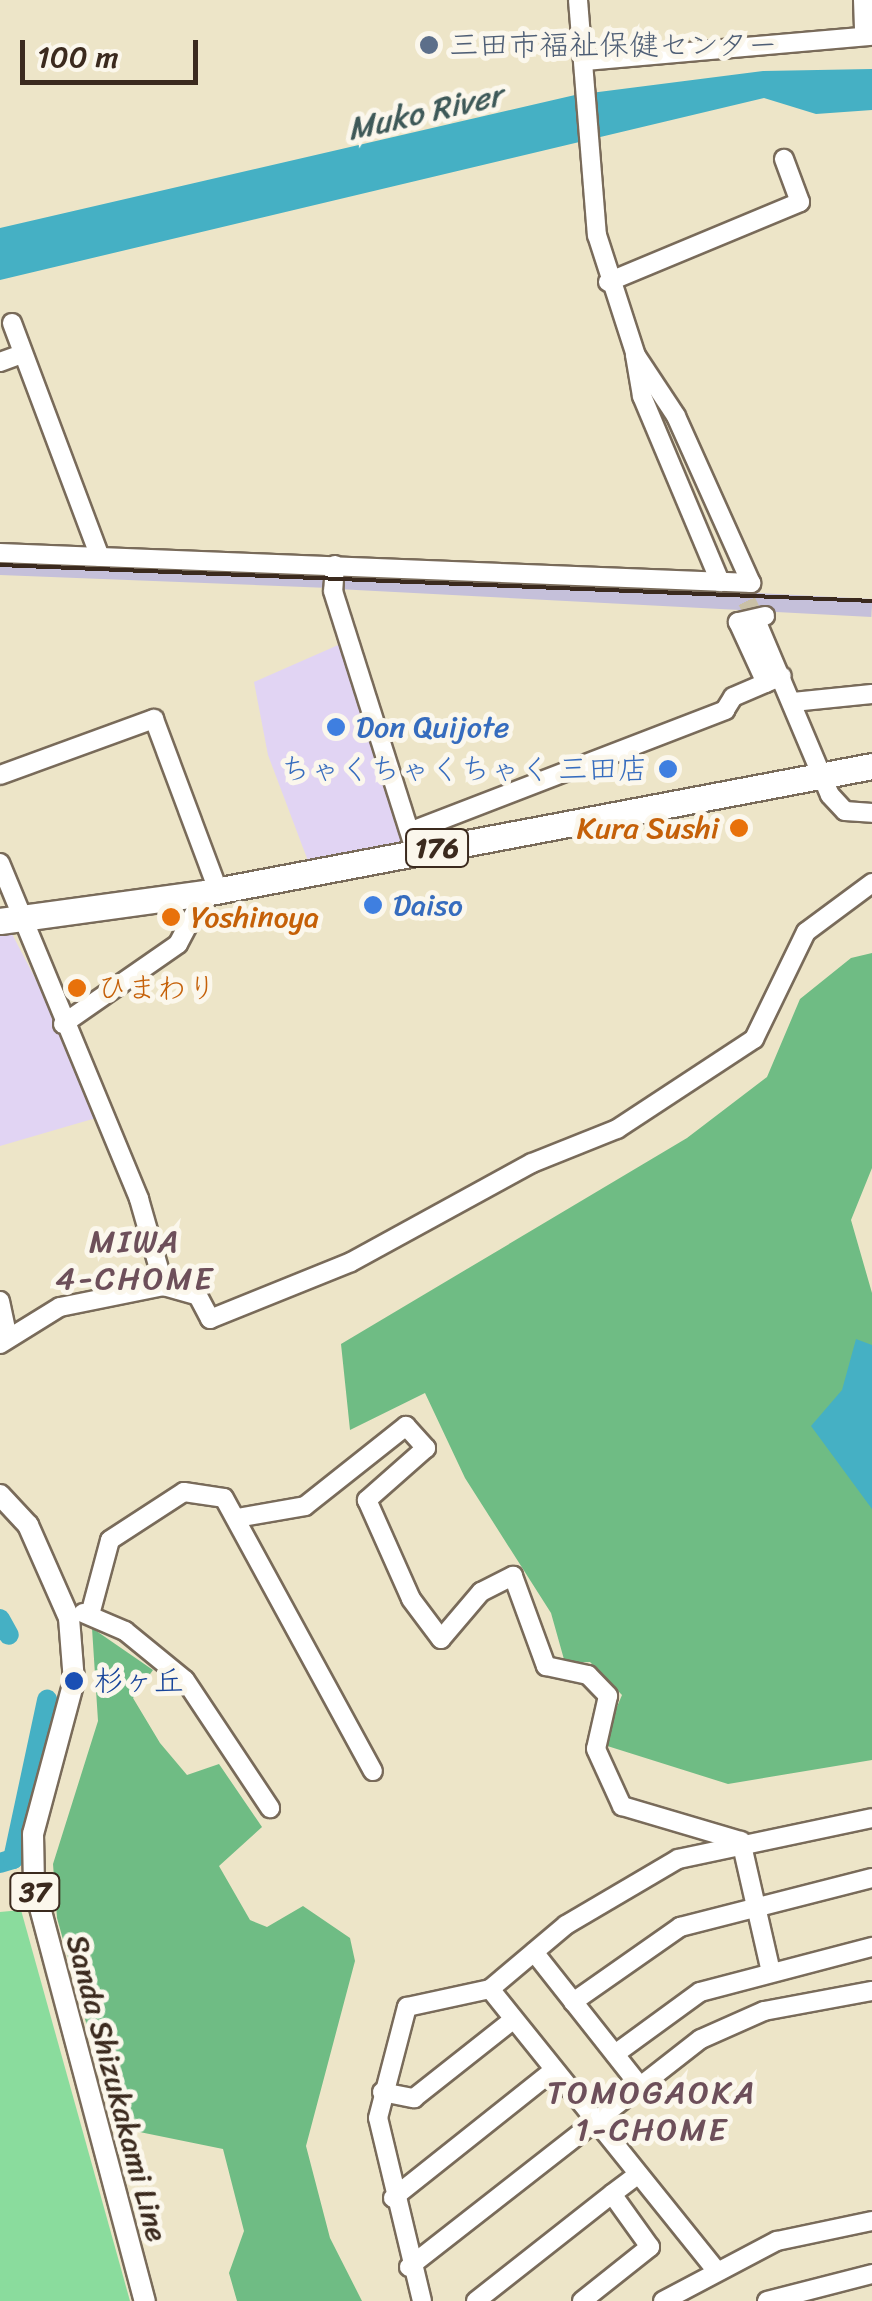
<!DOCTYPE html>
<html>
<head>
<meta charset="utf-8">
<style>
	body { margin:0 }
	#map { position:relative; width:872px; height:2301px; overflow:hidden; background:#ede5c8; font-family:Sriracha,"Klee One",sans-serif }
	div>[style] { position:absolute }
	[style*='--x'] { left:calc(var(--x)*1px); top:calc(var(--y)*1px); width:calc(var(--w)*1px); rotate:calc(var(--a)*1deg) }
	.built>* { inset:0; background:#e1d4f3 }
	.industrial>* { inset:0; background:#c5c0da; transform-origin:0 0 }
	.green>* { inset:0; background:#8adc9d }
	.forest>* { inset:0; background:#6fbc84 }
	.water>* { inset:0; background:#45b0c4 }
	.river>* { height:20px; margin:-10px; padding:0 10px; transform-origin:10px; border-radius:10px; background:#45b0c4 }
	.minor-tunnel>* { height:18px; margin-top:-9px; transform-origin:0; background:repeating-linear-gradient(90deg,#c9c0a6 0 18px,transparent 0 27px) }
	.roads { filter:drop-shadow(2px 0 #796b5a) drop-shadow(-2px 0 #796b5a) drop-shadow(0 2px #796b5a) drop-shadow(0 -2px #796b5a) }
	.minor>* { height:18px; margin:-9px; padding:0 9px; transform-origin:9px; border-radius:9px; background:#fff }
	.major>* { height:20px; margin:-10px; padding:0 10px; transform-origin:10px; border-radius:10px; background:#fff }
	.highway>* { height:25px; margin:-12.5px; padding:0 12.5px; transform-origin:12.5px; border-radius:12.5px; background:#fff }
	.rail>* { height:4px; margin:-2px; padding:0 2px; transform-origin:2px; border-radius:2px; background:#3b2a1e }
	.dots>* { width:28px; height:28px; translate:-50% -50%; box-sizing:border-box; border:5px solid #fbf7ec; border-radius:50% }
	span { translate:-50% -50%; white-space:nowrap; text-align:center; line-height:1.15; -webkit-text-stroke:10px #fbf7ec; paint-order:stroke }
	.shield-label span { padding:2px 8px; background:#fbf7ec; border:2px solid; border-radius:8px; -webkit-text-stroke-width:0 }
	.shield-label { font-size:28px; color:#3b2a1e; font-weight:700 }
	.service-label { font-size:30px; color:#4e5e75 }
	.left { translate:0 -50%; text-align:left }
	.shop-label { font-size:30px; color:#366cbe }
	.right { translate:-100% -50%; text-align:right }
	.food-label { font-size:30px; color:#c56008 }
	.transit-label { font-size:30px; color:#164399 }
	.street-label { font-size:30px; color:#3b2a1e }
	.water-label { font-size:32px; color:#3e5958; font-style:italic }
	.neighbourhood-label { font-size:32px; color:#6d4f5a; letter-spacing:2.5px }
	.scale { position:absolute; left:20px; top:40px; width:178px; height:45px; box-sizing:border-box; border:5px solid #3b2a1e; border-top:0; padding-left:12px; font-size:30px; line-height:35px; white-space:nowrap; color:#3b2a1e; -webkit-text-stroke:8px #fbf7ec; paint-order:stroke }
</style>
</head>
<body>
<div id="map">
	<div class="built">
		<i style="clip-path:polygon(345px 642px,406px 832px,402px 845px,308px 861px,268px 755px,254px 682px)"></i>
		<i style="clip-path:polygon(11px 932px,79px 1062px,96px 1118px,0 1146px,0 934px)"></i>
	</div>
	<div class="industrial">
		<i style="clip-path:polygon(0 560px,329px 569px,329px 588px,0 575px)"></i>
		<i style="left:338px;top:571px;width:535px;height:18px;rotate:3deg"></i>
	</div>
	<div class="green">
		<i style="clip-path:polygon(21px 1910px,130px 2301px,0 2301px,0 1912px)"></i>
	</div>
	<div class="forest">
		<i style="clip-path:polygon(872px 953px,872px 1168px,851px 1220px,872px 1293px,872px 1760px,728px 1784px,601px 1744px,622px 1695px,590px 1662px,565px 1663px,551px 1613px,465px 1478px,425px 1393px,350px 1430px,341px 1344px,687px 1138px,767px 1077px,800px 999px,851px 958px)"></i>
		<i style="clip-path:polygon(92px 1628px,153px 1670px,133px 1698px,160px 1743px,187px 1775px,219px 1764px,262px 1827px,219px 1866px,250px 1920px,267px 1927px,303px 1906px,350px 1938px,355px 1961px,306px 2146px,330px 2238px,362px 2301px,237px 2301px,229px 2273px,244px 2231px,223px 2149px,115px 2127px,57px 1918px,53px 1864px,98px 1721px)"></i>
	</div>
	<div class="water">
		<i style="clip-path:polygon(872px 69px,872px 110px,816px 114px,764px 98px,0 280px,0 228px,575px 95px,763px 71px)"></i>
		<i style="clip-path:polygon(856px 1339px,872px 1345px,872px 1509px,811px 1426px,842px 1390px)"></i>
	</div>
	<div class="river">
		<i style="--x:0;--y:1619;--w:18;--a:61"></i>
		<i style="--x:0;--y:1863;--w:14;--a:-17"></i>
		<i style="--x:13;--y:1859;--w:163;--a:-77.9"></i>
	</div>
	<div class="minor-tunnel">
		<i style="--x:735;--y:577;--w:48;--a:64"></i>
	</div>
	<div class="roads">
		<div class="minor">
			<i style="--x:578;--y:0;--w:236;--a:85.4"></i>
			<i style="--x:597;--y:235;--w:133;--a:72.1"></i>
			<i style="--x:863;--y:0;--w:36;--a:88"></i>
			<i style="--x:585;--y:61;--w:288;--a:-5"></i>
			<i style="--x:608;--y:282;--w:208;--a:-22.6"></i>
			<i style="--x:800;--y:202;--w:46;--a:-110.4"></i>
			<i style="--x:12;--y:323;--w:250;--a:69.4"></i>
			<i style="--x:635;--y:355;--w:42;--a:80.3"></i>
			<i style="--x:642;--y:396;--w:202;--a:67.2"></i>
			<i style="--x:0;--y:362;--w:23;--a:-20"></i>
			<i style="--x:0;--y:553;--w:752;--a:2.29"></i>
			<i style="--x:751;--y:583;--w:183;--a:-114.2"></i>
			<i style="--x:676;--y:416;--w:74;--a:-123.5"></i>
			<i style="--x:335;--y:565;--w:26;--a:94"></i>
			<i style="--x:333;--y:591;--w:261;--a:72.4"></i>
			<i style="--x:765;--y:616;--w:28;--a:167"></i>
			<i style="--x:738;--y:622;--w:67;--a:65.3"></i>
			<i style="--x:756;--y:620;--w:190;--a:67.1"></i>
			<i style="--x:830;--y:795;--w:22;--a:47"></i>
			<i style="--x:845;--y:811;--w:27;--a:4"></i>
			<i style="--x:793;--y:702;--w:79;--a:-5.8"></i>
			<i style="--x:0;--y:775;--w:164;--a:-20"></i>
			<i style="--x:154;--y:719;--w:183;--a:69.5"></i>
			<i style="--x:412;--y:831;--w:336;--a:-21.1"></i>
			<i style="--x:725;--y:710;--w:15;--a:-58"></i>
			<i style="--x:733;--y:697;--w:53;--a:-23.2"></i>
			<i style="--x:0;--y:863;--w:364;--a:67.5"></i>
			<i style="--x:139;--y:1199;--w:91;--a:74"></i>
			<i style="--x:63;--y:1024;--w:140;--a:-34.8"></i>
			<i style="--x:178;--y:944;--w:58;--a:-62.1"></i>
			<i style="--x:0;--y:1301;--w:38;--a:78"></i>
			<i style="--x:0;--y:1344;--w:70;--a:-31.7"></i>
			<i style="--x:60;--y:1307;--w:106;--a:-11.4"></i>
			<i style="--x:164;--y:1286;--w:35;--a:16"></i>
			<i style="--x:198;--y:1296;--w:26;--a:62"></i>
			<i style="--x:210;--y:1319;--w:152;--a:-22"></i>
			<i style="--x:351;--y:1262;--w:206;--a:-28.7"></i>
			<i style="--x:532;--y:1163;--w:92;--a:-21.8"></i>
			<i style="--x:617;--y:1129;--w:164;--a:-33.3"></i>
			<i style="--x:754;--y:1039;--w:119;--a:-64.1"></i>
			<i style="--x:806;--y:932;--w:82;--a:-36.6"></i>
			<i style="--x:237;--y:1518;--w:69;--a:-10"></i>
			<i style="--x:305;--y:1506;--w:129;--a:-38.4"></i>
			<i style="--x:406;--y:1426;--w:30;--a:48"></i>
			<i style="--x:426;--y:1448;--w:79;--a:138.6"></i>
			<i style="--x:367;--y:1500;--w:108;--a:66"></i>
			<i style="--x:411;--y:1599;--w:50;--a:53.1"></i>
			<i style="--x:441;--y:1639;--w:62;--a:-49.6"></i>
			<i style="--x:481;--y:1592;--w:36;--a:-27"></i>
			<i style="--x:513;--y:1576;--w:96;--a:69.9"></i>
			<i style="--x:546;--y:1666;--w:43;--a:12.1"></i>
			<i style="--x:588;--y:1675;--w:29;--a:46"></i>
			<i style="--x:608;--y:1696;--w:54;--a:102.8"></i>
			<i style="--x:596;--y:1749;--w:63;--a:65.5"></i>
			<i style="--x:622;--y:1806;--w:124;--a:16.4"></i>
			<i style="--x:91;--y:1611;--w:73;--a:-75"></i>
			<i style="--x:110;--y:1540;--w:88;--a:-33"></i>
			<i style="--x:184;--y:1492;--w:40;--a:8.5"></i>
			<i style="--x:224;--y:1498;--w:311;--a:61.4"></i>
			<i style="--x:83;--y:1613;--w:46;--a:23.2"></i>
			<i style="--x:125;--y:1631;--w:77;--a:39.2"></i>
			<i style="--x:185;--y:1680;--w:154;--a:56.4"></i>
			<i style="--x:741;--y:1841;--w:130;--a:77.1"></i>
			<i style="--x:534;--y:1952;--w:171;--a:51.7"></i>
			<i style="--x:490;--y:1989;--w:358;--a:51.2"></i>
			<i style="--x:573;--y:2002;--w:131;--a:-35"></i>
			<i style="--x:680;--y:1927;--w:198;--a:-14.3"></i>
			<i style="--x:615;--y:2054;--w:105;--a:-36.1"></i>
			<i style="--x:700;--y:1992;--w:178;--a:-14.7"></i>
			<i style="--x:382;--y:2092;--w:33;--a:11"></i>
			<i style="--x:414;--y:2098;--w:127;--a:-38.3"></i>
			<i style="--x:393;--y:2198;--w:206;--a:-38.5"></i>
			<i style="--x:409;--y:2267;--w:370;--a:-38"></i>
			<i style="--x:701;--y:2039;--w:69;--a:-24"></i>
			<i style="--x:764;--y:2011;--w:110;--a:-10.5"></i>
			<i style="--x:422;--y:2301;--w:188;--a:-103.5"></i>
			<i style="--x:378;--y:2118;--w:115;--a:-75.4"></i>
			<i style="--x:407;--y:2007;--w:85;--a:-12.2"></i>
			<i style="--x:490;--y:1989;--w:99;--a:-40.1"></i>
			<i style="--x:566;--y:1925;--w:130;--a:-30.5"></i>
			<i style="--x:678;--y:1859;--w:198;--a:-11.9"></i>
			<i style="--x:476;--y:2301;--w:173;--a:-38.2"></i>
			<i style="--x:582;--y:2301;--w:87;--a:-38.5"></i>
			<i style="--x:650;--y:2247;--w:65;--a:-125.6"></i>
			<i style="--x:612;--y:2194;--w:31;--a:-37"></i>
			<i style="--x:663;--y:2301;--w:129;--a:-27.8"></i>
			<i style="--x:777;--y:2241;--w:97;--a:-11.9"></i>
			<i style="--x:767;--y:2301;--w:108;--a:-14.4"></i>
		</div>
		<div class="major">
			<i style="--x:0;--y:1495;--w:41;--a:47"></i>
			<i style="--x:28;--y:1525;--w:102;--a:66.2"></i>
			<i style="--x:69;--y:1618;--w:63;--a:85.5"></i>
			<i style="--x:74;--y:1681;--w:158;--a:105"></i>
			<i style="--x:33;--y:1834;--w:51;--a:88.9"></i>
			<i style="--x:34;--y:1885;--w:431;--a:75.1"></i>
		</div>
		<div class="highway">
			<i style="--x:0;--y:921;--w:207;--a:-7.8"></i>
			<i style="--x:205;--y:893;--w:679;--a:-10.78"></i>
		</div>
	</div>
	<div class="rail">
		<i style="--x:0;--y:565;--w:873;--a:2.36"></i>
	</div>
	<div class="dots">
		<i style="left:429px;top:45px;background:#5c6f8a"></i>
		<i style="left:336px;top:727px;background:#3f7fe0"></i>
		<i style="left:668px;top:769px;background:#3f7fe0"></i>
		<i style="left:739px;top:828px;background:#e8710a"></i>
		<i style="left:373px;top:905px;background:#3f7fe0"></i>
		<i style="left:171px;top:917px;background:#e8710a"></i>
		<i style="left:77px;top:988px;background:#e8710a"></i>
		<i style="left:74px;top:1681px;background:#1a4fb4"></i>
	</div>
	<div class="shield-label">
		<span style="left:437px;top:848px">176</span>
		<span style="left:35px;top:1892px">37</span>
	</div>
	<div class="service-label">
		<span class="left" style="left:449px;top:45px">三田市福祉保健センター</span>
	</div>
	<div class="shop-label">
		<span class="left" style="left:356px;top:727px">Don Quijote</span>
		<span class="right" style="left:648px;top:769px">ちゃくちゃくちゃく 三田店</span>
		<span class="left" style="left:393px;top:905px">Daiso</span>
	</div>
	<div class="food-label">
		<span class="right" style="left:719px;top:828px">Kura Sushi</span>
		<span class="left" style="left:191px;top:917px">Yoshinoya</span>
		<span class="left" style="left:97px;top:988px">ひまわり</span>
	</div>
	<div class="transit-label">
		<span class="left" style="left:94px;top:1681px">杉ヶ丘</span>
	</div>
	<div class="street-label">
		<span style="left:117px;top:2088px;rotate:75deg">Sanda Shizukakami Line</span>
	</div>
	<div class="water-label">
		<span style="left:425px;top:113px;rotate:-13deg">Muko River</span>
	</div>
	<div class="neighbourhood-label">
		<span style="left:135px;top:1261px">MIWA<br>4-CHOME</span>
		<span style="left:652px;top:2112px">TOMOGAOKA<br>1-CHOME</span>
	</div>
	<div class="scale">100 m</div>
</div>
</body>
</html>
